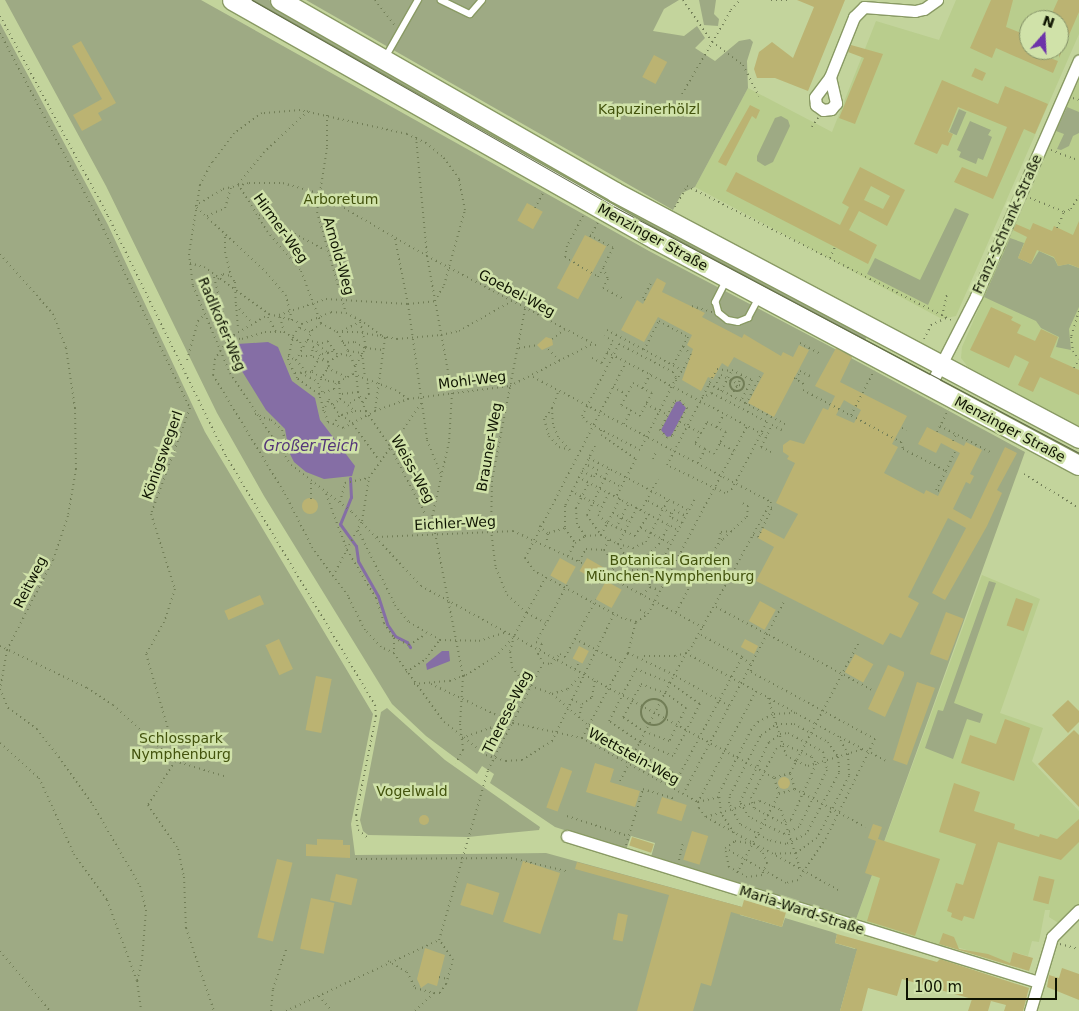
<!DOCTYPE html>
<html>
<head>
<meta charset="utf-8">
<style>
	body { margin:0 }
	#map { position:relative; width:1079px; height:1011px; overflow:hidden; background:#c3d49c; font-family:"DejaVu Sans",sans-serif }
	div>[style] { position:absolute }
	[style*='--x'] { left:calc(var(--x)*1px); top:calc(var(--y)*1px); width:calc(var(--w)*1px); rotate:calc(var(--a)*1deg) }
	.built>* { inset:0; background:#b9cd8d }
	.green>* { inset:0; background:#9eaa84; transform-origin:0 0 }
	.water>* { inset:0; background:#856ea5 }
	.stream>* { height:3px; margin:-1.5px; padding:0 1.5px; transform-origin:1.5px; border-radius:1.5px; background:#856ea5 }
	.building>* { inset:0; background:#bbb372; transform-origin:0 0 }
	.round { border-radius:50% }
	.path>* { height:2px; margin-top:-1px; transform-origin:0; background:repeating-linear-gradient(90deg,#727e57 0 1px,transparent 0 5px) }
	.path>.ring { margin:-1px; padding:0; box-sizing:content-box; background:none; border:2px solid #727e57; border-radius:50% }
	.roads { filter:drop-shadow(1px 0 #899a64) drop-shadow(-1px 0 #899a64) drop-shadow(0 1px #899a64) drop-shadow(0 -1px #899a64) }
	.service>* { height:5.5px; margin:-2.75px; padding:0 2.75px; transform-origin:2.75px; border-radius:2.75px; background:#fff }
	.minor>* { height:11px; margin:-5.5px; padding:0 5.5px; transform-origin:5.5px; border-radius:5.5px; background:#fff }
	.primary>* { height:19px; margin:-9.5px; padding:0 9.5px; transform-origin:9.5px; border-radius:9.5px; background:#fff }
	.tram>* { height:1px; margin:-0.5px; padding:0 0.5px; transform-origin:0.5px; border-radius:0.5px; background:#626d49 }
	span { translate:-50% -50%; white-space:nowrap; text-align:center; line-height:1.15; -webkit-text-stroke:5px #d0e2a9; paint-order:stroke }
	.park-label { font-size:14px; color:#43530d }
	.street-label { font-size:14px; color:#0f1402 }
	.water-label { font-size:15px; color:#54357a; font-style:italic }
	.north { position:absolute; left:1019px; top:10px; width:50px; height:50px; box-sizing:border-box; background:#d0e2a9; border:1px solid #839066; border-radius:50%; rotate:19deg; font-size:14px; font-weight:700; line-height:20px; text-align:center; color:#0f1402 }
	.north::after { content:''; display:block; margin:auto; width:18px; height:22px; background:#6d33a9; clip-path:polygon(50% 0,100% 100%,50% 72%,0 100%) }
	.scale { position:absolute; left:906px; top:978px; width:151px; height:22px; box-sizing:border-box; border:2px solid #0f1402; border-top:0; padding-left:6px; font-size:15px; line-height:18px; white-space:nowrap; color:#0f1402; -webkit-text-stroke:4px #d0e2a9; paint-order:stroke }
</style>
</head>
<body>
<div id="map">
	<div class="built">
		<i style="clip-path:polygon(evenodd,956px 0,1079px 0,1079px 34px,956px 316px,942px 319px,695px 187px,748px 88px,832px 132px,876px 21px,939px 40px,956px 0,1029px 20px,1059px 20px,1059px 50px,1029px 50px,1029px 20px)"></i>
		<i style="clip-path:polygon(1079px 79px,1079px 426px,968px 367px,961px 358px,962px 347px)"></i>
		<i style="clip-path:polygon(982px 575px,1040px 599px,1000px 713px,1043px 728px,1032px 761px,1079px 811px,1079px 906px,1060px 924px,1049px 917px,1050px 910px,1045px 910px,1039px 942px,1032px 941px,1028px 956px,1013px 952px,1010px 963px,947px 944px,946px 947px,929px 941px,926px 944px,855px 922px)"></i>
	</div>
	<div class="green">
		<i style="clip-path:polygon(5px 0,201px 0,649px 251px,835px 349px,852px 355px,851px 358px,1025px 452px,855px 922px,651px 857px,655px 843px,631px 836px,626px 850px,555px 827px,490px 783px,494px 774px,482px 766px,477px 774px,426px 736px,392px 704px,264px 496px,217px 413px,106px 186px)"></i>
		<i style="clip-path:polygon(243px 0,269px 0,868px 334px,863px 344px)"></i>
		<i style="clip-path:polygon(306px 0,679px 0,664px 9px,653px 31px,684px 36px,697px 26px,705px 38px,695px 48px,715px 61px,739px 41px,750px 39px,753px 42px,747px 61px,748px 88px,695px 187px,682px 193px,673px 210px)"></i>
		<i style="clip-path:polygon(699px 0,716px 0,714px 14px,719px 19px,718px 26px,704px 25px)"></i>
		<i style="clip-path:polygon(0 23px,108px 225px,205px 432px,373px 714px,351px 824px,355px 855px,546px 853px,742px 907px,740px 915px,782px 927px,785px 918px,832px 932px,837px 934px,835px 943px,855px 949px,860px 940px,840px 1011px,0 1011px)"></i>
		<i style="clip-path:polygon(1067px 107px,1079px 112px,1079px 133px,1073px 136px,1069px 146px,1061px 150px,1057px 149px,1064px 134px,1056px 131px)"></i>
		<i style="left:959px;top:109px;width:8px;height:25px;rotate:23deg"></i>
		<i style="clip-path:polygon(781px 116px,788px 120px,790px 126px,773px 162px,765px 166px,757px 161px,757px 156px,775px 118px)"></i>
		<i style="clip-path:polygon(970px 121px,991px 130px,988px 135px,992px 137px,983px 160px,978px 158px,976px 164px,959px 157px,961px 152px,957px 150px)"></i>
		<i style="clip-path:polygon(955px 208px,969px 214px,928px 305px,867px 274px,875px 258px,920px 280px)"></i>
		<i style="clip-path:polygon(1010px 238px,1024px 243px,1018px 258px,1031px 264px,1039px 251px,1054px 258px,1058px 266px,1068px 264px,1079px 268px,1079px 307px,1069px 329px,1071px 350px,1056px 347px,1059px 337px,1041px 328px,1036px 321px,984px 297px)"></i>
		<i style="clip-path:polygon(989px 581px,996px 583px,954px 703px,983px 714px,980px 723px,967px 719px,953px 759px,925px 748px,938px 710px,943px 711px)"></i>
		<i style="clip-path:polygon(387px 708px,445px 760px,540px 827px,539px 830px,468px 837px,368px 835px,363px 831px,360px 820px,381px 712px)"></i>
	</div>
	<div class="water">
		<i style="clip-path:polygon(268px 342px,278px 347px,292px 381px,315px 398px,320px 420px,355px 466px,352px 476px,324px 479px,306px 472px,294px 462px,289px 452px,285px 429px,266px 410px,232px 355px,237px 344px)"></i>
		<i style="clip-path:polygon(680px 401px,686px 408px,671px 436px,667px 437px,661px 430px,676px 402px)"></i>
		<i style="clip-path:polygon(442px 651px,449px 651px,450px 661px,427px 670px,426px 664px)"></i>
	</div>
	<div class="stream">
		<i style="--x:350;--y:478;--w:19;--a:87"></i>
		<i style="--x:351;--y:497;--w:29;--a:112"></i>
		<i style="--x:340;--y:524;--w:27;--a:54"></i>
		<i style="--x:356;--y:546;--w:15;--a:82"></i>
		<i style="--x:358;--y:561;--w:40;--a:60.3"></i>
		<i style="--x:378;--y:596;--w:29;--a:72"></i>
		<i style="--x:387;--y:624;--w:14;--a:56"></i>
		<i style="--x:395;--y:636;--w:13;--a:27"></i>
		<i style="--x:407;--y:642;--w:6;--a:59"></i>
	</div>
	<div class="building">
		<i style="clip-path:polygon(797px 0,845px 0,808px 91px,775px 78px,757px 78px,754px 69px,759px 52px,772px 42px,793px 58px,814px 7px)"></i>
		<i style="clip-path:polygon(991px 0,1013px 0,1006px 27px,1029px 36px,1029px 50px,1058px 61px,1053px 73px,996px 48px,992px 58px,970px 48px)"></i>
		<i style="clip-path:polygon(1058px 0,1079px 0,1079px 12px,1059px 58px,1059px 20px,1049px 20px)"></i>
		<i style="clip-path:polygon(81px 41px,116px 103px,98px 113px,102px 120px,82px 131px,73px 115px,102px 99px,72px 46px)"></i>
		<i style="clip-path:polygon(851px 45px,883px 54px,855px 124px,839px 118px,864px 58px,848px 52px)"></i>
		<i style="left:654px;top:55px;width:15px;height:25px;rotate:28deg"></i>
		<i style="left:975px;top:68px;width:12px;height:9px;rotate:24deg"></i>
		<i style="clip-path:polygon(942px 80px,998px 104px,1005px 86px,1048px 104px,1035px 134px,1024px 129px,993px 199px,954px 182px,962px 167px,987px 177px,1007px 127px,958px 107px,948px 132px,953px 134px,948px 146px,942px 144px,937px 154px,914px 144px)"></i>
		<i style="clip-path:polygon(750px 105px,760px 110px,756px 119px,752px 116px,726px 166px,718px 162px)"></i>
		<i style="clip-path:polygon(evenodd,860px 167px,905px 190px,887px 226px,859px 211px,849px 230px,877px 245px,868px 264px,726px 191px,736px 172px,840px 225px,849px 207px,842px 203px,860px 167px,871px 186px,890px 196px,883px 209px,864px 200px,871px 186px)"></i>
		<i style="left:527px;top:203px;width:18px;height:20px;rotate:29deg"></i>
		<i style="clip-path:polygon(1079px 221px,1079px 268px,1069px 264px,1058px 266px,1054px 257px,1037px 250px,1031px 264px,1018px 258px,1027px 237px,1013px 230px,1016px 224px,1030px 230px,1033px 223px,1052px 231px,1054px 226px,1073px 235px)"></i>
		<i style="left:585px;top:235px;width:24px;height:60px;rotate:28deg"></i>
		<i style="clip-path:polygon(657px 278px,666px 283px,662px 292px,705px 313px,702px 317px,742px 338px,744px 334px,781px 356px,783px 352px,793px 357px,799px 345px,809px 350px,774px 417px,748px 403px,764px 373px,734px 357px,728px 367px,722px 363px,713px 379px,708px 377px,701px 391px,682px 380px,693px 349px,687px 345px,692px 335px,658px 317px,644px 342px,621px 330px,637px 300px,643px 304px)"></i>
		<i style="clip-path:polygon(991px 307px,1013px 317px,1011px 320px,1021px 325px,1017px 333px,1035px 341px,1041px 329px,1058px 337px,1050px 357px,1079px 370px,1079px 395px,1040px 377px,1033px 392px,1018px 385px,1029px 362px,1015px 355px,1009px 368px,970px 350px)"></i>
		<i style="clip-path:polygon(546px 337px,552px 339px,553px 345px,542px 350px,537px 345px)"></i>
		<i style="clip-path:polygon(evenodd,836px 348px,852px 357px,840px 382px,907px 416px,892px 444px,898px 447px,884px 473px,924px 494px,926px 490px,938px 496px,960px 453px,941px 443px,936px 453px,918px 444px,927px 427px,964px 446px,966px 442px,982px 450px,970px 474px,974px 476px,970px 484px,966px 482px,953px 509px,971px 519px,1005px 447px,1017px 453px,997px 490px,1002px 493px,987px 526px,945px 600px,932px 593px,966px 528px,948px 518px,908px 597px,919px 603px,901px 638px,890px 633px,883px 645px,756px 581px,774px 547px,758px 538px,763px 528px,784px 539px,798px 514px,776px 503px,795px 463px,787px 459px,789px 456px,783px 452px,783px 445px,790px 440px,804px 444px,823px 408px,828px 410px,835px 396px,815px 386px,836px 348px,844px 400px,861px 410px,854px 423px,836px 415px,844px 400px)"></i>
		<i class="round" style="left:302px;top:498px;width:16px;height:16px"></i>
		<i style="left:560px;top:558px;width:18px;height:20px;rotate:29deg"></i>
		<i style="left:587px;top:558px;width:24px;height:15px;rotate:30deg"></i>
		<i style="left:606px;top:581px;width:18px;height:21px;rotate:29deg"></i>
		<i style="left:260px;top:595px;width:10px;height:39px;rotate:66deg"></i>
		<i style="left:1016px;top:598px;width:18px;height:29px;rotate:19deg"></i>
		<i style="left:760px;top:601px;width:18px;height:23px;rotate:29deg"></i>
		<i style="left:946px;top:612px;width:19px;height:45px;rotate:21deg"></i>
		<i style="left:279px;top:639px;width:33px;height:15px;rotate:65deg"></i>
		<i style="left:745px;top:639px;width:15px;height:9px;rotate:28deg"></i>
		<i style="left:579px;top:646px;width:11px;height:14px;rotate:27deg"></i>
		<i style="left:855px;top:654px;width:21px;height:21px;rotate:29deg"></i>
		<i style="clip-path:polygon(888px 665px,904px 672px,904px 675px,885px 717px,868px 709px)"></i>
		<i style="left:316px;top:676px;width:16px;height:55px;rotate:11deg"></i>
		<i style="clip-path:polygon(917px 682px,935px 688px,907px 765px,893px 760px)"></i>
		<i style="clip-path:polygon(1068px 700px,1079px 711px,1079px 722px,1068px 733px,1052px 715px)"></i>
		<i style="clip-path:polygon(1005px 719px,1030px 728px,1014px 781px,961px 763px,970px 735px,996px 744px)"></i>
		<i style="clip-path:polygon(1074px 730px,1079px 735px,1079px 807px,1038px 764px)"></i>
		<i style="clip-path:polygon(595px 763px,614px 769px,610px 782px,640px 791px,635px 807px,586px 792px)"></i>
		<i style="left:561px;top:767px;width:12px;height:43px;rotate:20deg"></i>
		<i class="round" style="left:778px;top:777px;width:12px;height:12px"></i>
		<i style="clip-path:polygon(954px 783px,980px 792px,974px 811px,1015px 824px,1014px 829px,1039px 837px,1040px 834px,1057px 839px,1079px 819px,1079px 842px,1061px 860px,998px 842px,974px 919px,964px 916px,962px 921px,951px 917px,952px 913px,947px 911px,956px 883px,963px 885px,976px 844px,939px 832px)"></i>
		<i style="left:662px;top:797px;width:26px;height:17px;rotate:18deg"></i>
		<i class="round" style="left:419px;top:815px;width:10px;height:10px"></i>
		<i style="clip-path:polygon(873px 824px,882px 827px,878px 839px,940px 859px,915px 936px,867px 921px,880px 878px,865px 873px,876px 841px,868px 838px)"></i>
		<i style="left:692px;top:831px;width:17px;height:30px;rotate:17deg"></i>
		<i style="left:632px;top:837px;width:23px;height:9px;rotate:18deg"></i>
		<i style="clip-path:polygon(317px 839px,343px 840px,343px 845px,350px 845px,350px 858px,306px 856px,306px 844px,317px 845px)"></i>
		<i style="left:277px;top:859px;width:16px;height:81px;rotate:14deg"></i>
		<i style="left:523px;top:861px;width:39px;height:64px;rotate:18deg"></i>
		<i style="clip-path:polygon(577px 862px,742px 907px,744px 900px,786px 912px,782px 927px,731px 912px,711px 986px,701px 983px,693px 1011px,637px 1011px,669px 895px,575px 869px)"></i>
		<i style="left:336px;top:874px;width:22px;height:27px;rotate:13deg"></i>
		<i style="left:1039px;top:876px;width:16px;height:25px;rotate:14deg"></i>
		<i style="left:467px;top:883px;width:34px;height:23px;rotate:17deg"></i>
		<i style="left:311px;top:898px;width:24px;height:52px;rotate:12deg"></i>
		<i style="left:618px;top:913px;width:10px;height:27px;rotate:11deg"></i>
		<i style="clip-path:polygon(943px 933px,954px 937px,959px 949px,988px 954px,1010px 963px,1013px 952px,1033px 958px,1029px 971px,939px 944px)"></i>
		<i style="clip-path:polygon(837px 934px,937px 962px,940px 959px,1029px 988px,1023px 1011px,1004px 1011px,1006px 1005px,991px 1001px,988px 1011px,968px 1011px,972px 999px,902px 979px,897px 996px,868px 988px,862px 1011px,840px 1011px,857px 949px,835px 943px)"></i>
		<i style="clip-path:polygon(425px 948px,445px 955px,437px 986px,428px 983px,421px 988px,417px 979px)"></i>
		<i style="clip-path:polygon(1062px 968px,1079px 974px,1079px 1000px,1047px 987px,1049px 975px,1059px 978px)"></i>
	</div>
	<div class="path">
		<i style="--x:375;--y:0;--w:33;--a:52"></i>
		<i style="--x:683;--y:0;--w:51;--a:55.4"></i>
		<i style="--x:712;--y:42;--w:39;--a:37"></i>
		<i style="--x:743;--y:65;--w:35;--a:63"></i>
		<i style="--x:771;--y:0;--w:16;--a:0"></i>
		<i style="--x:0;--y:16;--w:227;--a:61.6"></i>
		<i style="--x:108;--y:216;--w:267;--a:63.8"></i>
		<i style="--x:226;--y:456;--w:290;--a:59.1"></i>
		<i style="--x:375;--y:705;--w:11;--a:85"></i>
		<i style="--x:376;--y:716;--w:101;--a:101.4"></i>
		<i style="--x:356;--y:815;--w:15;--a:82"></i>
		<i style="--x:358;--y:830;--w:13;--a:39"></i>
		<i style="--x:0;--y:33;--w:212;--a:62.1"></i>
		<i style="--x:99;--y:220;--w:209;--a:64.2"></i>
		<i style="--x:190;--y:408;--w:113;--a:110.2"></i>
		<i style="--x:151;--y:514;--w:79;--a:72.3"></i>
		<i style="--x:175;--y:589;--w:35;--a:108"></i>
		<i style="--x:164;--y:622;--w:37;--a:119"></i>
		<i style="--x:146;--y:654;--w:99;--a:73.6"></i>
		<i style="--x:174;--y:749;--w:12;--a:85"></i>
		<i style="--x:175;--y:761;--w:52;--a:121.5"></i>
		<i style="--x:148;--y:805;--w:53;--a:55.7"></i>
		<i style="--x:178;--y:849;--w:29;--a:78"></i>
		<i style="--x:184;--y:877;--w:51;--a:87.8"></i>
		<i style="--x:186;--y:928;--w:88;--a:71.4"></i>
		<i style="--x:682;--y:94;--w:97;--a:-59.7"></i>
		<i style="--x:731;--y:10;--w:13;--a:-48"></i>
		<i style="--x:1073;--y:98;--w:6;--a:18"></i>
		<i style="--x:308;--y:111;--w:60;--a:137"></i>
		<i style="--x:264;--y:152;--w:41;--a:129.1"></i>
		<i style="--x:238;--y:184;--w:55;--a:58.3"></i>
		<i style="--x:267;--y:231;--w:52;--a:49.6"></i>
		<i style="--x:301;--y:271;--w:56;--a:69"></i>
		<i style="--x:327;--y:115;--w:33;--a:90"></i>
		<i style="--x:327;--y:148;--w:65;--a:98.9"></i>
		<i style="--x:317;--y:212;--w:105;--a:74"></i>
		<i style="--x:812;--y:127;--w:11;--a:-56"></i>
		<i style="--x:416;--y:137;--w:120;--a:84.7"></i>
		<i style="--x:427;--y:256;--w:139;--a:79.7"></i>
		<i style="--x:452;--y:393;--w:49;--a:93.5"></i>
		<i style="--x:449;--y:442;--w:82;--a:102.7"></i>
		<i style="--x:1051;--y:150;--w:25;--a:21"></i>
		<i style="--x:1074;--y:159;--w:5;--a:-11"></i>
		<i style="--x:1030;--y:198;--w:37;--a:22"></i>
		<i style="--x:1064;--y:212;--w:8;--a:-23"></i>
		<i style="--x:1071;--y:209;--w:15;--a:-58"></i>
		<i style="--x:675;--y:207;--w:24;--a:-60"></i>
		<i style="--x:687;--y:186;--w:296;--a:26.9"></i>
		<i style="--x:535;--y:208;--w:17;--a:-62"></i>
		<i style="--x:259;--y:215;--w:75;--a:27.9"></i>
		<i style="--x:207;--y:216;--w:20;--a:-24"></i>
		<i style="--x:225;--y:208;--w:22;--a:-74"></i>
		<i style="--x:583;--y:216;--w:34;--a:118"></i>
		<i style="--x:567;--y:246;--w:11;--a:100"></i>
		<i style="--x:565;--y:257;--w:39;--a:31"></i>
		<i style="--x:598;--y:277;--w:10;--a:-61"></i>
		<i style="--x:1057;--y:228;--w:17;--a:-66"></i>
		<i style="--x:590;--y:235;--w:26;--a:29"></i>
		<i style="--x:613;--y:248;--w:22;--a:117"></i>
		<i style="--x:603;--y:268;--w:12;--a:66"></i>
		<i style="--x:608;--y:279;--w:10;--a:119"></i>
		<i style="--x:603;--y:288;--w:24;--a:28"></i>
		<i style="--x:225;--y:237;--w:15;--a:90"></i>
		<i style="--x:225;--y:252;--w:25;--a:76"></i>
		<i style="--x:590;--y:237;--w:17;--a:-62"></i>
		<i style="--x:395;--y:239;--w:66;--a:78.7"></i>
		<i style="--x:408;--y:304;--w:137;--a:82"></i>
		<i style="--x:427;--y:440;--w:37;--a:68"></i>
		<i style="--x:0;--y:254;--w:80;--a:48.5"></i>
		<i style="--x:53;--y:314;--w:36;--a:69"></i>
		<i style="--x:66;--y:348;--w:61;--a:81.5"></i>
		<i style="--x:75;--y:408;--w:61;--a:89.1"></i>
		<i style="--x:76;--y:469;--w:48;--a:99.7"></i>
		<i style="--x:68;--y:516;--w:46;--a:108.8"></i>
		<i style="--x:53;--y:560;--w:101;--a:117.1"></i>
		<i style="--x:7;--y:650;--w:40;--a:100"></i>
		<i style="--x:0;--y:689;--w:21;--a:67"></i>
		<i style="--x:8;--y:708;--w:36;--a:36"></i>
		<i style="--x:37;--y:729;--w:36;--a:52"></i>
		<i style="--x:59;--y:757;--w:59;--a:54.7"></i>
		<i style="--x:93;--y:805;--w:94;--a:59.9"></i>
		<i style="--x:140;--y:886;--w:25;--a:76"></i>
		<i style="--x:146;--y:910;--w:50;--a:94.6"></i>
		<i style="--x:142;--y:960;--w:22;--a:103"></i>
		<i style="--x:830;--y:258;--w:12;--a:-66"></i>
		<i style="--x:190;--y:263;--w:15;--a:16"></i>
		<i style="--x:204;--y:267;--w:80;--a:35.9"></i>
		<i style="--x:269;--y:314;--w:24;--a:15"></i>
		<i style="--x:214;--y:277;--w:63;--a:76.2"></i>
		<i style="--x:229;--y:338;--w:13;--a:4"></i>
		<i style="--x:242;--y:339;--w:24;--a:-17"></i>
		<i style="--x:265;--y:332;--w:19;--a:0"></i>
		<i style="--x:284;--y:332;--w:19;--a:32"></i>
		<i style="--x:300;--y:342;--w:9;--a:72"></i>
		<i style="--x:218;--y:279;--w:7;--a:-45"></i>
		<i style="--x:223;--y:274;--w:8;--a:14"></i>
		<i style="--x:231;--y:276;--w:7;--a:56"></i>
		<i style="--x:235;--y:282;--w:23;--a:88"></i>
		<i style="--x:236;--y:305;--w:24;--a:48"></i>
		<i style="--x:645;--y:300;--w:3;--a:-135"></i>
		<i style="--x:643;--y:298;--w:17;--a:-62"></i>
		<i style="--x:236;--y:305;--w:25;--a:85"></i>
		<i style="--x:692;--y:306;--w:21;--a:17"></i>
		<i style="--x:525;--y:309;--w:175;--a:100.9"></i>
		<i style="--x:492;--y:481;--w:49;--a:91.2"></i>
		<i style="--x:491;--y:530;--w:38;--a:83"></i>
		<i style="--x:496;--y:568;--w:29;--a:68"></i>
		<i style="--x:507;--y:595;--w:27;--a:42"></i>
		<i style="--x:527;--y:613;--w:21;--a:28"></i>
		<i style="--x:1079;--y:311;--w:27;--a:107"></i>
		<i style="--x:1071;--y:337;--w:14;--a:82"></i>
		<i style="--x:1073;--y:351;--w:10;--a:53"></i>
		<i style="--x:331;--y:312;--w:15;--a:4"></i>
		<i style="--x:346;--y:313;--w:16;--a:27"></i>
		<i style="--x:360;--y:320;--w:31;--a:36"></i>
		<i style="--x:385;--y:338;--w:74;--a:97.8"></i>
		<i style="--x:375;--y:411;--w:36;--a:152"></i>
		<i style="--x:343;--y:428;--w:16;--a:-158"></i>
		<i style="--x:328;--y:422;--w:29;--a:-108"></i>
		<i style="--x:319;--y:394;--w:27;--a:-144"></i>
		<i style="--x:297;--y:378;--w:20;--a:-117"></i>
		<i style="--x:288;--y:360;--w:25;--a:-78"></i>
		<i style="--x:293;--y:336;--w:15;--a:-53"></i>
		<i style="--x:302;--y:324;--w:31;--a:-22"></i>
		<i style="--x:269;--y:314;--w:47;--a:149"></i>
		<i style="--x:229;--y:338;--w:25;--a:124"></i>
		<i style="--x:215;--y:359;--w:16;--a:97"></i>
		<i style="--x:213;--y:375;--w:139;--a:58.8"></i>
		<i style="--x:285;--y:494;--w:59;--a:63"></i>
		<i style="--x:312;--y:547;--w:36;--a:54"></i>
		<i style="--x:279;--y:315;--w:50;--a:-18.8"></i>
		<i style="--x:326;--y:299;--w:82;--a:3.5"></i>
		<i style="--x:408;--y:304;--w:27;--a:-6"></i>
		<i style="--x:435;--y:301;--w:18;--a:-61"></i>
		<i style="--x:444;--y:285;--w:78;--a:-74.4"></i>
		<i style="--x:465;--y:210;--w:32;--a:-101"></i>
		<i style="--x:459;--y:179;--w:29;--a:-126"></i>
		<i style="--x:442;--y:156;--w:21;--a:-141"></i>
		<i style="--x:426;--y:143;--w:21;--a:-155"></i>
		<i style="--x:407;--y:134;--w:110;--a:-167.4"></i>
		<i style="--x:300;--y:110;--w:38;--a:175"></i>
		<i style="--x:262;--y:113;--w:34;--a:144"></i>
		<i style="--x:234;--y:133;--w:36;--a:127"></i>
		<i style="--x:212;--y:162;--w:26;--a:118"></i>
		<i style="--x:200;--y:185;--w:70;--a:99.1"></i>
		<i style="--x:189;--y:254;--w:32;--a:83"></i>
		<i style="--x:193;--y:286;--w:95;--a:67"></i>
		<i style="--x:230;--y:373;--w:110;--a:56.5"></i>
		<i style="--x:291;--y:465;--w:77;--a:37.6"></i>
		<i style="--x:352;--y:512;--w:101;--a:47"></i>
		<i style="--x:421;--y:586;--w:402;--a:28.5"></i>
		<i style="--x:942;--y:316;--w:23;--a:-77"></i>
		<i style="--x:268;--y:317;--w:17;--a:62"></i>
		<i style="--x:280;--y:317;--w:16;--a:75"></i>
		<i style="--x:321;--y:323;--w:18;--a:29"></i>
		<i style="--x:337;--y:332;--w:22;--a:60"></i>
		<i style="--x:348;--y:351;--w:17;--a:65"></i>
		<i style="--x:355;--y:366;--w:26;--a:83"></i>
		<i style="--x:358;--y:392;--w:21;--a:67"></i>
		<i style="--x:366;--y:411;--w:41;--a:55.9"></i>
		<i style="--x:389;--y:445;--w:99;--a:62.4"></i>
		<i style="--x:435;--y:533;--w:146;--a:78.9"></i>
		<i style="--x:463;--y:676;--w:48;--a:93.6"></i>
		<i style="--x:460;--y:724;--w:26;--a:83"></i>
		<i style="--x:463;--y:750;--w:15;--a:118"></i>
		<i style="--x:302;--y:324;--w:11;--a:-158"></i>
		<i style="--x:292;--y:320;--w:25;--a:-104"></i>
		<i style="--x:286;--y:296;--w:30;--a:-130"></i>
		<i style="--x:267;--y:273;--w:98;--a:-137.1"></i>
		<i style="--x:195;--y:206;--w:33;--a:-31"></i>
		<i style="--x:223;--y:189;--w:27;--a:-13"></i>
		<i style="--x:249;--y:183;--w:34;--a:0"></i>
		<i style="--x:283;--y:183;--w:36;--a:16"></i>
		<i style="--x:318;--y:193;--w:126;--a:30"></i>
		<i style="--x:427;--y:256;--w:193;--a:27.8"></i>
		<i style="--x:300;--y:328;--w:12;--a:20"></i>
		<i style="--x:607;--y:330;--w:85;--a:28.1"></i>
		<i style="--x:342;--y:331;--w:18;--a:-27"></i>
		<i style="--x:337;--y:332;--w:20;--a:0"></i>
		<i style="--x:357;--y:332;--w:41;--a:9.9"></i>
		<i style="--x:397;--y:339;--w:44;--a:-5.2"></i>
		<i style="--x:441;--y:335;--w:18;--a:-13"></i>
		<i style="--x:459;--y:331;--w:61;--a:-29.5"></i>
		<i style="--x:552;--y:339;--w:16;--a:-38"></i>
		<i style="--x:924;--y:339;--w:16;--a:-63"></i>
		<i style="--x:931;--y:325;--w:17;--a:-25"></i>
		<i style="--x:308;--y:340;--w:11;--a:-68"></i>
		<i style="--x:312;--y:330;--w:11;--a:-38"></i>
		<i style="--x:343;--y:343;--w:12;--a:-5"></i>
		<i style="--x:355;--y:342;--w:12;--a:31"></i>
		<i style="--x:365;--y:348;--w:18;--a:6"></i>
		<i style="--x:800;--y:343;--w:24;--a:28"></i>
		<i style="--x:619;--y:344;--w:61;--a:27.4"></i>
		<i style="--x:673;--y:372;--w:7;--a:63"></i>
		<i style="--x:676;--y:378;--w:80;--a:116.6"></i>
		<i style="--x:640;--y:450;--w:60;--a:-152.2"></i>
		<i style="--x:587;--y:422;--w:8;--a:-130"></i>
		<i style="--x:582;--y:416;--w:81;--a:-62.8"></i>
		<i style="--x:318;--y:345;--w:13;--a:39"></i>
		<i style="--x:328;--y:353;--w:6;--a:171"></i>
		<i style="--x:313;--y:347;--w:18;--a:49"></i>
		<i style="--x:519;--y:348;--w:18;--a:-9"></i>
		<i style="--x:548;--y:349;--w:18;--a:45"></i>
		<i style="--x:644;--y:350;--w:33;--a:-63"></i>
		<i style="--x:659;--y:321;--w:33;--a:29"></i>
		<i style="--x:688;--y:337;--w:32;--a:118"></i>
		<i style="--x:348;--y:351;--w:14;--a:8"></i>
		<i style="--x:362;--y:353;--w:23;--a:83"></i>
		<i style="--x:607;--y:352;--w:180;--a:27.8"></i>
		<i style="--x:328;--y:353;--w:4;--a:-14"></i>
		<i style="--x:332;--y:352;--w:5;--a:-79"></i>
		<i style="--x:288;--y:356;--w:9;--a:27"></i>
		<i style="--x:301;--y:356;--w:10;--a:0"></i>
		<i style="--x:592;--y:358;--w:11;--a:27"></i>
		<i style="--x:602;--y:363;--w:25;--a:-63"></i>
		<i style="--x:613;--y:341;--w:10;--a:-151"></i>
		<i style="--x:187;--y:360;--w:41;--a:-74.2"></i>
		<i style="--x:198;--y:321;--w:8;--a:-45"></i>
		<i style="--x:328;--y:362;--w:18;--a:-161"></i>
		<i style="--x:311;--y:356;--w:9;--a:-77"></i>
		<i style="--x:313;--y:347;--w:16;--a:-22"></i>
		<i style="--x:328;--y:341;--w:16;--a:55"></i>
		<i style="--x:356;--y:365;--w:21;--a:-61"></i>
		<i style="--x:366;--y:347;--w:28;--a:-103"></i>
		<i style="--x:327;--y:368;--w:21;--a:25"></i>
		<i style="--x:1074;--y:368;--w:10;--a:-61"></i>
		<i style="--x:312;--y:371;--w:13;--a:-61"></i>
		<i style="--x:306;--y:372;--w:16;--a:-130"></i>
		<i style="--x:296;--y:360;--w:23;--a:-61"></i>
		<i style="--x:307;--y:340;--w:13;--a:13"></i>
		<i style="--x:295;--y:373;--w:17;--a:-3"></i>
		<i style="--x:312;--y:372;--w:18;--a:29"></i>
		<i style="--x:328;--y:381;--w:11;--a:5"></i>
		<i style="--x:301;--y:373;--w:20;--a:27"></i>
		<i class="ring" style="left:730px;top:377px;width:12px;height:12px"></i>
		<i style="--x:533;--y:377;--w:269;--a:27.7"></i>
		<i style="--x:771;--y:502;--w:164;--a:118.7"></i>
		<i style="--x:692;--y:646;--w:9;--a:131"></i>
		<i style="--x:686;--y:653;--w:11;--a:165"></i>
		<i style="--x:675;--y:656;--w:33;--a:180"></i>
		<i style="--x:794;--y:378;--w:13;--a:32"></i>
		<i style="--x:796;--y:379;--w:9;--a:-63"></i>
		<i style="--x:800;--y:371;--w:11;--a:27"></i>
		<i style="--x:676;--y:381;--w:30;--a:-60"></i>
		<i style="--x:691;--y:355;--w:12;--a:-132"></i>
		<i style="--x:739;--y:381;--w:4;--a:76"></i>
		<i style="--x:740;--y:385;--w:3;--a:162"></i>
		<i style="--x:737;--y:386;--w:9;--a:-63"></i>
		<i style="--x:633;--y:383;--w:21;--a:28"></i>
		<i style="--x:652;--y:393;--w:26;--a:118"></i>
		<i style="--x:640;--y:416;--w:22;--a:-150"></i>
		<i style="--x:621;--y:405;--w:25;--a:-61"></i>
		<i style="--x:709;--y:384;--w:86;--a:27.8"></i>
		<i style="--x:613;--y:387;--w:15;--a:28"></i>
		<i style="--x:714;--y:387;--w:14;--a:-60"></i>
		<i style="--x:721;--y:375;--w:17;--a:28"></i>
		<i style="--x:643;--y:388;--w:16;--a:-63"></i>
		<i style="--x:803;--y:390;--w:111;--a:28"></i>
		<i style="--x:901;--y:442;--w:7;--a:74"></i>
		<i style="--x:903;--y:449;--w:48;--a:27.1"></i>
		<i style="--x:946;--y:471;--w:21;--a:-65"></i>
		<i style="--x:721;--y:391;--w:24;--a:-62"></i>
		<i style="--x:732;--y:370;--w:22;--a:27"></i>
		<i style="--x:752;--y:380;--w:24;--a:118"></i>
		<i style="--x:322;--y:392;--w:9;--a:-117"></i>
		<i style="--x:318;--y:384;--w:21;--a:-59"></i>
		<i style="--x:329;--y:366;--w:4;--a:-104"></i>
		<i style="--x:328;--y:362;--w:15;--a:-32"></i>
		<i style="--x:341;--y:354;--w:9;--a:13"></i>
		<i style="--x:712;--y:393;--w:62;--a:27.8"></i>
		<i style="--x:767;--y:422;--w:76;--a:117.6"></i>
		<i style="--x:732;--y:489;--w:8;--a:150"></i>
		<i style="--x:725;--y:493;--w:64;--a:-154.2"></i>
		<i style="--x:667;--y:465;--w:76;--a:-62.4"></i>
		<i style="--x:702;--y:398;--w:11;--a:-27"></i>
		<i style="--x:319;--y:394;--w:16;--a:-18"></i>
		<i style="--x:334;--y:389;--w:6;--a:-72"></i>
		<i style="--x:342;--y:394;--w:16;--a:-7"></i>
		<i style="--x:703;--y:396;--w:30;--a:-63"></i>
		<i style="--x:717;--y:369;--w:14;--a:8"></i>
		<i style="--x:731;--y:396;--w:12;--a:-59"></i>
		<i style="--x:340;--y:399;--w:17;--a:-93"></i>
		<i style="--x:339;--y:382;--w:16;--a:-30"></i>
		<i style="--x:353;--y:374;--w:45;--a:20.9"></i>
		<i style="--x:395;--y:390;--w:16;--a:35"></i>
		<i style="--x:680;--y:400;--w:11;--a:49"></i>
		<i style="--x:687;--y:408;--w:32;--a:118"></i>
		<i style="--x:672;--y:436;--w:5;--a:158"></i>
		<i style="--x:667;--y:438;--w:11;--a:-131"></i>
		<i style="--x:660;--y:430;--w:33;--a:-63"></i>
		<i style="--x:675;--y:401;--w:5;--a:-11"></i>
		<i style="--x:350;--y:403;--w:12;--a:-31"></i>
		<i style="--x:363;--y:403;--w:11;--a:-56"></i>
		<i style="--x:369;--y:394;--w:15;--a:-98"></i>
		<i style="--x:646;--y:404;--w:25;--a:27"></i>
		<i style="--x:746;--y:404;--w:31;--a:-63"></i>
		<i style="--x:333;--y:405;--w:9;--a:-41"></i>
		<i style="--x:340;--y:399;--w:19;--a:39"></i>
		<i style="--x:355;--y:411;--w:11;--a:0"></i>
		<i style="--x:552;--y:408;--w:14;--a:126"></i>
		<i style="--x:544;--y:419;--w:18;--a:74"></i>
		<i style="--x:549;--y:436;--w:15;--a:48"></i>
		<i style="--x:559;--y:447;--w:11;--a:15"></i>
		<i style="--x:570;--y:450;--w:18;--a:-133"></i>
		<i style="--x:558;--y:437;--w:14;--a:-111"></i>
		<i style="--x:553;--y:424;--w:16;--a:-94"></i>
		<i style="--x:552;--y:408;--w:19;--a:-69"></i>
		<i style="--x:323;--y:411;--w:13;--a:-63"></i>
		<i style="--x:329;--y:399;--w:15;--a:58"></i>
		<i style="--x:337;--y:412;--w:20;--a:37"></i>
		<i style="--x:353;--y:424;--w:44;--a:54.2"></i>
		<i style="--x:375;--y:411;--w:35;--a:-20"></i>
		<i style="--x:408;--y:399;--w:103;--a:-7.3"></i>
		<i style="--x:510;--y:386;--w:92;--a:-27.1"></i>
		<i style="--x:255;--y:414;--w:17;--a:21"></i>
		<i style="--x:271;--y:420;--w:15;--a:42"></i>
		<i style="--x:282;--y:430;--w:14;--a:73"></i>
		<i style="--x:286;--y:443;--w:14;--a:98"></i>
		<i style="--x:342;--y:415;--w:14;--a:-17"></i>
		<i style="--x:851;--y:415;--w:50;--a:-62.4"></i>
		<i style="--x:680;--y:422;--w:24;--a:28"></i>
		<i style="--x:701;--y:433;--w:13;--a:-61"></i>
		<i style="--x:707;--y:422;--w:21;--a:28"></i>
		<i style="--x:726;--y:432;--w:13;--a:119"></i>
		<i style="--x:720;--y:443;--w:16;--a:30"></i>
		<i style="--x:624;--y:424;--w:16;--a:-63"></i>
		<i style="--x:333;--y:425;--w:12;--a:-55"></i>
		<i style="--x:940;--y:426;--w:56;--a:27.5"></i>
		<i style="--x:717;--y:427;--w:15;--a:-62"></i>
		<i style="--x:902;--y:428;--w:5;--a:22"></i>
		<i style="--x:601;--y:430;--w:5;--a:90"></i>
		<i style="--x:601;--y:435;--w:42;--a:34.4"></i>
		<i style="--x:636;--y:459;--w:43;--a:117.8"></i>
		<i style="--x:937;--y:432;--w:25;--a:-63"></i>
		<i style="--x:701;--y:433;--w:13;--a:119"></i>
		<i style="--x:695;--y:444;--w:11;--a:27"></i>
		<i style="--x:705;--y:449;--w:10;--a:29"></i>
		<i style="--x:714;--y:454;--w:13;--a:-61"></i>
		<i style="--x:953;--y:441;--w:8;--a:-67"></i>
		<i style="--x:595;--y:446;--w:67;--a:116.6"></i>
		<i style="--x:565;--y:506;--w:22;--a:90"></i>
		<i style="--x:565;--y:528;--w:18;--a:56"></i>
		<i style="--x:575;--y:543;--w:12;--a:-35"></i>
		<i style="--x:585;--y:536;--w:16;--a:-4"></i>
		<i style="--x:601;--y:535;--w:19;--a:28"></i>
		<i style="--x:618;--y:544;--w:17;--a:59"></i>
		<i style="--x:627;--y:559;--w:11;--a:90"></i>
		<i style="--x:627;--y:570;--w:17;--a:0"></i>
		<i style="--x:644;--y:570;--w:22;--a:-32"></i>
		<i style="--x:663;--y:558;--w:67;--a:-61.5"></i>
		<i style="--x:771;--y:452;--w:11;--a:-153"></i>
		<i style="--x:761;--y:447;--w:25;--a:-63"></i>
		<i style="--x:772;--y:425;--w:11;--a:27"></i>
		<i style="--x:589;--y:458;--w:112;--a:27.7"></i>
		<i style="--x:653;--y:459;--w:8;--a:-67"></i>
		<i style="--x:698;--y:463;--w:16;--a:-63"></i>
		<i style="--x:609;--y:469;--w:51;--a:115.6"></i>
		<i style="--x:587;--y:515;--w:24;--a:55"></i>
		<i style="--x:601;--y:535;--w:41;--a:-62.2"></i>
		<i style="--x:582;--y:471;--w:13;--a:27"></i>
		<i style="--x:594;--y:477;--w:4;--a:-56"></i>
		<i style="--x:596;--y:474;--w:4;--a:-63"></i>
		<i style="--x:598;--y:470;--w:14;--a:-155"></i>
		<i style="--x:596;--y:474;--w:28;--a:27"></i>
		<i style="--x:1024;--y:474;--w:65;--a:31.7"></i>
		<i style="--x:578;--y:477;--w:113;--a:27.9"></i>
		<i style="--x:571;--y:491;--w:34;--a:28"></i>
		<i style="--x:939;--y:491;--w:3;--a:-162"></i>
		<i style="--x:936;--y:490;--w:21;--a:-62"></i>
		<i style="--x:609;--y:493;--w:25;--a:117"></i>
		<i style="--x:598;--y:515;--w:12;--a:42"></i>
		<i style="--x:607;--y:523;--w:31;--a:25"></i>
		<i style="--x:635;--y:536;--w:26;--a:-58"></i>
		<i style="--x:326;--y:494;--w:60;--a:69.4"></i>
		<i style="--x:347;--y:550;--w:56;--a:58.9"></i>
		<i style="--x:376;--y:598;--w:26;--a:72"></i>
		<i style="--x:384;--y:623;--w:18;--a:56"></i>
		<i style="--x:394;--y:638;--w:15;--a:90"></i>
		<i style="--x:394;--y:653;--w:85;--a:54.1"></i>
		<i style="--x:444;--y:722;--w:53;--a:38.2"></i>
		<i style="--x:486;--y:755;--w:21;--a:17"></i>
		<i style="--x:506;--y:761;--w:16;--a:-4"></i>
		<i style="--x:522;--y:760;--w:36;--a:-32"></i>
		<i style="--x:552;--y:741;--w:141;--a:-64"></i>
		<i style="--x:311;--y:499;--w:16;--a:-90"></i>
		<i style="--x:648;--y:501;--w:27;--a:28"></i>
		<i style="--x:340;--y:502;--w:20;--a:-75"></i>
		<i style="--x:345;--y:483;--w:24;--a:-12"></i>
		<i style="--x:637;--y:508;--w:41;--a:117.8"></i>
		<i style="--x:618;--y:544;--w:16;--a:15"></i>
		<i style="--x:633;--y:548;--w:14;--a:-25"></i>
		<i style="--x:646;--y:542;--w:47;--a:-62.4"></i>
		<i style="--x:641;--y:510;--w:35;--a:-61"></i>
		<i style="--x:613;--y:513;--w:19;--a:28"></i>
		<i style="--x:682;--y:523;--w:13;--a:-153"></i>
		<i style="--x:670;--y:517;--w:4;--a:-56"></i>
		<i style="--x:672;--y:514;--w:4;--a:-63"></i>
		<i style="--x:674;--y:510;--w:13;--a:27"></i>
		<i style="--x:539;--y:526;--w:12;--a:42"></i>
		<i style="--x:548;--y:534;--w:10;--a:101"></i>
		<i style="--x:616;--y:528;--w:28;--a:-63"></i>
		<i style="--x:641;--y:528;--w:34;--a:28"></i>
		<i style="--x:358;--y:530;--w:84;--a:63.7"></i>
		<i style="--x:395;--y:605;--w:22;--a:51"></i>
		<i style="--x:409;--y:622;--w:36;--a:30"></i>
		<i style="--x:440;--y:640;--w:39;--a:1"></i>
		<i style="--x:479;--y:641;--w:29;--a:-18"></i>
		<i style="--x:549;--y:533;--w:17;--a:-17"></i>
		<i style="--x:753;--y:535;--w:5;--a:22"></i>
		<i style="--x:758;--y:537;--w:32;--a:-64"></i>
		<i style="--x:772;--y:508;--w:3;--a:-162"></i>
		<i style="--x:585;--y:536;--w:14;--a:-124"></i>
		<i style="--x:577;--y:524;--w:16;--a:-94"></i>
		<i style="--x:576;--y:508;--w:28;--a:-63"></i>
		<i style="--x:377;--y:537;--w:136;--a:-2.5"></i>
		<i style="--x:513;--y:531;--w:78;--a:24.9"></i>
		<i style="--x:718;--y:544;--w:12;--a:-76"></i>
		<i style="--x:721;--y:532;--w:11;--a:-5"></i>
		<i style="--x:604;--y:550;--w:12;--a:-66"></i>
		<i style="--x:568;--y:556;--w:15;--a:-62"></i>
		<i style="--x:627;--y:559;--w:21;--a:-11"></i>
		<i style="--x:648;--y:555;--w:16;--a:-45"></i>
		<i style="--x:659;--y:544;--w:21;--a:-62"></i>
		<i style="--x:579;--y:561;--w:14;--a:-60"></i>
		<i style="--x:586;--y:549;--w:18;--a:3"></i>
		<i style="--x:604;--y:550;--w:18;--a:52"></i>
		<i style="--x:615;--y:564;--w:14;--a:111"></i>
		<i style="--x:644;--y:570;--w:17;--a:69"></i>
		<i style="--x:605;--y:575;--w:112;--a:28.2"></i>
		<i style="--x:546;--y:577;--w:67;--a:118.5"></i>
		<i style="--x:514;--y:636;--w:16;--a:104"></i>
		<i style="--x:510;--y:652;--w:15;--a:82"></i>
		<i style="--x:512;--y:667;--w:22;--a:51"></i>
		<i style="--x:526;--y:684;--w:28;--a:21"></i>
		<i style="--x:552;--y:694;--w:17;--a:-17"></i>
		<i style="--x:568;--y:689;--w:19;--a:-47"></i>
		<i style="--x:620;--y:583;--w:15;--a:-62"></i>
		<i style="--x:567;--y:585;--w:65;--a:118.5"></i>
		<i style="--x:536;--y:642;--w:6;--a:18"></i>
		<i style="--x:542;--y:644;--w:11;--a:112"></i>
		<i style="--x:538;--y:654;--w:10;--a:61"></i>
		<i style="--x:543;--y:663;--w:8;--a:7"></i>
		<i style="--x:551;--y:664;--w:13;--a:-48"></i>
		<i style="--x:560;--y:654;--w:6;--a:31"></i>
		<i style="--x:565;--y:657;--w:65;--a:-61.5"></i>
		<i style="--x:642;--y:595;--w:11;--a:-45"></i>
		<i style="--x:650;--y:587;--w:10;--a:17"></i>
		<i style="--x:716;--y:607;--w:177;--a:28"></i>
		<i style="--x:640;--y:610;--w:9;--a:27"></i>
		<i style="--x:676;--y:612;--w:50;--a:-61.4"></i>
		<i style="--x:700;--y:568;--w:37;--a:-52"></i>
		<i style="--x:723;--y:539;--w:33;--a:-43"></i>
		<i style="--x:747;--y:517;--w:11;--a:-85"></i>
		<i style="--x:748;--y:506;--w:7;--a:-153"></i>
		<i style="--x:636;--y:622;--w:14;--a:-34"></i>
		<i style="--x:648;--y:614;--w:212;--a:-62.2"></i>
		<i style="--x:701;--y:635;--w:47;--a:28.2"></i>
		<i style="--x:742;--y:657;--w:12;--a:42"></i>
		<i style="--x:751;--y:665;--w:7;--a:90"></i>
		<i style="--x:751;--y:672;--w:141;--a:28.4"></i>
		<i style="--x:875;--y:739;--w:110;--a:116.3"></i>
		<i style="--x:826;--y:838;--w:50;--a:123.7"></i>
		<i style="--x:798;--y:880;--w:12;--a:166"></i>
		<i style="--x:786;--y:883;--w:70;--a:-150.2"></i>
		<i style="--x:394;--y:638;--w:17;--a:25"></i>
		<i style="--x:409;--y:645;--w:20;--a:-33"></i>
		<i style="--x:575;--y:639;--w:53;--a:27.1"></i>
		<i style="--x:622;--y:663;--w:12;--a:-59"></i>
		<i style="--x:0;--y:646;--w:97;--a:25.8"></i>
		<i style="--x:87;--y:688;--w:31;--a:33"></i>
		<i style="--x:113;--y:705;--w:84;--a:42.1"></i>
		<i style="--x:175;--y:761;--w:54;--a:17.1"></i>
		<i style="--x:394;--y:653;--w:14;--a:-155"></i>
		<i style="--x:381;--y:647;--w:23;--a:-133"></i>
		<i style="--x:365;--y:630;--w:38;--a:-117"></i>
		<i style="--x:348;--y:596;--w:25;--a:-127"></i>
		<i style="--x:333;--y:576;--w:62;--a:-62.2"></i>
		<i style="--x:362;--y:521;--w:44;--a:-80.8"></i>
		<i style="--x:369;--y:478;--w:93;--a:-55.1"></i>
		<i style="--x:575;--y:669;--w:8;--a:-60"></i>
		<i style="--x:636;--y:669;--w:37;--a:22"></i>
		<i style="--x:670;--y:683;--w:37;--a:35"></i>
		<i style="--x:700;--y:704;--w:59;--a:117.4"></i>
		<i style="--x:673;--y:756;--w:36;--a:-157"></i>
		<i style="--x:640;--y:742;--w:37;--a:-146"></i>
		<i style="--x:609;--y:721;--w:59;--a:-62.6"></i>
		<i style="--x:406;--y:672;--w:24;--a:-33"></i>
		<i style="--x:426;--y:659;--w:24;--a:-54"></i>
		<i style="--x:414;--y:684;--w:36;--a:-5"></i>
		<i style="--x:450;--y:681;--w:17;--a:-21"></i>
		<i style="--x:466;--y:675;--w:34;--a:-32"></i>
		<i style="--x:495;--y:657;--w:26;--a:-47"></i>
		<i style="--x:431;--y:684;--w:91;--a:25.4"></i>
		<i style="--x:513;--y:723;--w:71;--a:12.3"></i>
		<i style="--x:582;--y:738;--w:132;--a:28.9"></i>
		<i style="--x:641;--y:684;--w:26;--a:21"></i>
		<i style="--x:665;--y:693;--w:26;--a:36"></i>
		<i style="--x:686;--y:708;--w:37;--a:117"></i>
		<i style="--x:669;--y:741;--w:26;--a:-159"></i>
		<i style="--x:645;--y:732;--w:27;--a:-146"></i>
		<i style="--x:623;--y:717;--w:38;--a:-61"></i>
		<i style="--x:756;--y:691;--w:125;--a:117.6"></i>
		<i style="--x:698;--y:802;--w:6;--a:81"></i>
		<i style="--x:699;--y:808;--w:11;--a:52"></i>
		<i style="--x:706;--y:817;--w:153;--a:28.9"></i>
		<i style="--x:552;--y:694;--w:49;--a:40.9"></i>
		<i style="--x:589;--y:726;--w:103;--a:29.1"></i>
		<i style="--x:768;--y:698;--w:60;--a:72.5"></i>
		<i style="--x:786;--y:755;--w:12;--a:31"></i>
		<i style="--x:796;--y:761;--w:13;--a:23"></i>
		<i style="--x:808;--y:766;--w:58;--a:-17.2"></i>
		<i class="ring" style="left:641px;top:699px;width:24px;height:24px"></i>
		<i style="--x:572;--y:699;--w:10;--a:29"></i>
		<i style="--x:729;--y:706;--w:63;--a:-150.6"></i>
		<i style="--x:674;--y:675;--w:25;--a:-61"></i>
		<i style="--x:686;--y:653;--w:123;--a:28.6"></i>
		<i style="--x:579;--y:718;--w:14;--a:-78"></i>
		<i style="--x:582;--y:704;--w:12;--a:-35"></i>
		<i style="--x:592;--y:697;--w:17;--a:-80"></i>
		<i style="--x:776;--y:724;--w:18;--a:0"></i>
		<i style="--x:794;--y:724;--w:38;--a:28"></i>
		<i style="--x:828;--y:742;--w:18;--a:56"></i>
		<i style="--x:838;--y:757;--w:9;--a:84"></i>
		<i style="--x:839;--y:766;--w:7;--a:90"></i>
		<i style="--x:839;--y:773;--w:69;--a:118.4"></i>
		<i style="--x:806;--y:834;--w:22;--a:153"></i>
		<i style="--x:786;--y:844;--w:18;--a:-167"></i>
		<i style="--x:768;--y:840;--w:32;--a:-150"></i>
		<i style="--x:740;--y:824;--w:24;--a:-118"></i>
		<i style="--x:729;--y:803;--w:8;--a:-83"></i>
		<i style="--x:730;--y:795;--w:68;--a:-62.7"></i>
		<i style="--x:761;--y:735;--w:19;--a:-36"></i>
		<i style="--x:788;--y:733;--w:40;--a:28"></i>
		<i style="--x:823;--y:752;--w:18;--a:77"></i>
		<i style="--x:827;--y:770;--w:64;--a:116.2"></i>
		<i style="--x:799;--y:827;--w:17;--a:155"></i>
		<i style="--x:784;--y:834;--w:39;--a:-154"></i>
		<i style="--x:749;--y:817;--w:17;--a:-121"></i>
		<i style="--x:740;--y:802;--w:67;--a:-64.2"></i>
		<i style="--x:769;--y:742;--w:14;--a:-36"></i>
		<i style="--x:780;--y:734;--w:8;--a:-7"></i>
		<i style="--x:840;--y:737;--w:54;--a:27.5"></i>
		<i style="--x:462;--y:738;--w:50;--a:-19.9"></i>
		<i style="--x:582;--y:738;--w:85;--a:-61.9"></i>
		<i style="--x:0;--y:743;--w:52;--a:41.9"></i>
		<i style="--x:39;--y:778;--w:84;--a:65.3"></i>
		<i style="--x:74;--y:854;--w:57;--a:54.3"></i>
		<i style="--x:107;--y:900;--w:86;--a:69.7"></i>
		<i style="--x:137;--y:981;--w:30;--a:82"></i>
		<i style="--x:783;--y:744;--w:32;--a:24"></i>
		<i style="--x:812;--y:757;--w:8;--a:60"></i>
		<i style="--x:816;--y:764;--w:61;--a:114.1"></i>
		<i style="--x:791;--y:820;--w:9;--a:162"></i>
		<i style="--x:782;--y:823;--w:32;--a:-152"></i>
		<i style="--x:754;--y:808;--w:10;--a:-107"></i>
		<i style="--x:751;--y:798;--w:55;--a:-63"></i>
		<i style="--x:776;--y:749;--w:9;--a:-36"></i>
		<i style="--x:790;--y:773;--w:148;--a:-62.2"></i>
		<i style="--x:620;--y:781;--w:119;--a:-63"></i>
		<i style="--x:674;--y:675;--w:51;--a:-154.4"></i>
		<i style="--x:628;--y:653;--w:32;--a:-76"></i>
		<i style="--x:636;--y:622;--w:15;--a:-164"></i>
		<i style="--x:622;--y:618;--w:100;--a:-151.9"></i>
		<i style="--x:534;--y:571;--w:16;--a:-125"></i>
		<i style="--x:525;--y:558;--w:220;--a:-62.7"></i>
		<i style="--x:673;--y:787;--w:147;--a:-62"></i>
		<i style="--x:795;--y:789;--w:17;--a:-107"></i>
		<i style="--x:790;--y:773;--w:17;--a:163"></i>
		<i style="--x:774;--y:778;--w:17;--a:73"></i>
		<i style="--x:779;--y:794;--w:17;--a:-17"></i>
		<i style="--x:795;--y:789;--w:80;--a:28.5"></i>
		<i style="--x:683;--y:794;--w:217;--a:-62.3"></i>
		<i style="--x:698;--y:802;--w:22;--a:-13"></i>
		<i style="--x:567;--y:816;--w:64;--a:18.2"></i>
		<i style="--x:706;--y:817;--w:56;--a:-16.5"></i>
		<i style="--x:760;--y:801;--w:23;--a:23"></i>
		<i style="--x:781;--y:810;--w:61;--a:71.9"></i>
		<i style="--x:734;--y:833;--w:24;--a:-123"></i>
		<i style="--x:721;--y:813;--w:20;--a:-96"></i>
		<i style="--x:719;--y:793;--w:71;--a:-63.1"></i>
		<i style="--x:751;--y:730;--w:11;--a:-49"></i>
		<i style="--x:758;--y:722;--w:18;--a:-27"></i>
		<i style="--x:774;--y:714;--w:22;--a:-3"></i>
		<i style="--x:796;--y:713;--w:23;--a:29"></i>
		<i style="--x:816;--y:724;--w:25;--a:29"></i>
		<i style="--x:838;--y:736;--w:21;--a:61"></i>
		<i style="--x:848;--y:754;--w:22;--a:87"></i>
		<i style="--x:849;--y:776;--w:70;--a:117.3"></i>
		<i style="--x:817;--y:838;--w:26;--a:144"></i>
		<i style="--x:796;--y:853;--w:24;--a:178"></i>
		<i style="--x:735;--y:841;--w:18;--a:9"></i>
		<i style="--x:753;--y:844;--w:13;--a:42"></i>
		<i style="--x:763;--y:853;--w:11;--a:68"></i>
		<i style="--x:767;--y:863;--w:13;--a:113"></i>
		<i style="--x:762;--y:875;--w:15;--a:172"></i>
		<i style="--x:747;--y:877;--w:21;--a:-151"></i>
		<i style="--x:729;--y:867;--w:19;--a:-102"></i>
		<i style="--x:725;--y:848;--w:12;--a:-35"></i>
		<i style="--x:626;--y:845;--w:59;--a:-73.1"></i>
		<i style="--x:643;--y:789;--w:34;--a:17"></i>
		<i style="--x:356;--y:859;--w:155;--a:-0.4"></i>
		<i style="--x:511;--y:858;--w:57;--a:13.3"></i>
		<i style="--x:679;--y:860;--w:17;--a:-77"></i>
		<i style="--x:737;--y:873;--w:89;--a:-62"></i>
		<i style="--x:1060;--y:944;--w:20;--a:15"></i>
		<i style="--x:0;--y:951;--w:78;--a:50.2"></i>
		<i style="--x:388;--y:961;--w:22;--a:30"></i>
		<i style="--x:407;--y:972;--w:18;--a:63"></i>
		<i style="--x:415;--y:988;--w:20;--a:15"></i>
		<i style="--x:434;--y:993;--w:26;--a:137"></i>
		<i style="--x:439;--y:977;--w:9;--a:13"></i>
		<i style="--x:434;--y:993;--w:6;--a:0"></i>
		<i style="--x:440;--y:993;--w:11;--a:-56"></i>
		<i style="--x:446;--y:984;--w:25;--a:-74"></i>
		<i style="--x:453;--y:960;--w:23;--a:-124"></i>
		<i style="--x:319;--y:996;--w:20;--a:49"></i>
		<i style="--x:271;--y:1011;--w:22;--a:-85"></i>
		<i style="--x:273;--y:989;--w:44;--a:-71.6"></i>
		<i style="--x:286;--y:1011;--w:169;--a:-24.9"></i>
		<i style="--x:439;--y:940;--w:177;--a:-73.9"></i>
		<i style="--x:488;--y:770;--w:120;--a:-62.8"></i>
	</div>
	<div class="roads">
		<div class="service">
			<i style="--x:441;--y:0;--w:32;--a:26"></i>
			<i style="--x:470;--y:14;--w:18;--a:-49"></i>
			<i style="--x:385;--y:58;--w:67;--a:-60.4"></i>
			<i style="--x:727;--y:280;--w:25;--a:117"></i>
			<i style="--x:716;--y:302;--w:11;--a:75"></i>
			<i style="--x:719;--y:313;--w:11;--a:38"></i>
			<i style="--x:728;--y:320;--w:10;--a:11"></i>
			<i style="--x:738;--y:322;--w:11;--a:-22"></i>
			<i style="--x:748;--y:318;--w:24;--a:-62"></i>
		</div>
		<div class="minor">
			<i style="--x:830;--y:77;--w:27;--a:77"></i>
			<i style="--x:836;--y:103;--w:8;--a:130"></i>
			<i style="--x:831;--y:109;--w:8;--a:173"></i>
			<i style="--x:823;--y:110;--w:9;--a:-144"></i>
			<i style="--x:816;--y:105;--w:8;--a:-97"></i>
			<i style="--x:815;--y:97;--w:25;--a:-53"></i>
			<i style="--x:830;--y:77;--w:65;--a:-68.2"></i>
			<i style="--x:854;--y:17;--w:14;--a:-45"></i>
			<i style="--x:864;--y:7;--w:51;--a:4.5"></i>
			<i style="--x:915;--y:11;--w:9;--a:-13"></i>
			<i style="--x:924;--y:9;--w:16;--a:-35"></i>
			<i style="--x:930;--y:386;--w:101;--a:-62.9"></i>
			<i style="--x:976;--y:296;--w:257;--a:-66.4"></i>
			<i style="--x:567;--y:836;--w:493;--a:17.2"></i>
			<i style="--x:1030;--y:1011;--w:77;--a:-73.4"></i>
			<i style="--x:1052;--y:937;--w:38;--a:-45"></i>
		</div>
		<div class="primary">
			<i style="--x:232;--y:0;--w:486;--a:29.5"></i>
			<i style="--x:655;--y:239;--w:480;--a:28.1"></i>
			<i style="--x:280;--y:0;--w:386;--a:29.8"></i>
			<i style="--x:615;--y:192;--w:525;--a:27.93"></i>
		</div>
	</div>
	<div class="tram">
		<i style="--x:252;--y:0;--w:411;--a:29.7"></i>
		<i style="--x:609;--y:204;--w:532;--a:27.91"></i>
	</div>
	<div class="park-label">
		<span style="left:649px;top:109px">Kapuzinerhölzl</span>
		<span style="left:341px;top:199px">Arboretum</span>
		<span style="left:670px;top:568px">Botanical Garden<br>München-Nymphenburg</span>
		<span style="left:181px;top:746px">Schlosspark<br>Nymphenburg</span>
		<span style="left:412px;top:791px">Vogelwald</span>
	</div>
	<div class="street-label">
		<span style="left:1007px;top:224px;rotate:-66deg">Franz-Schrank-Straße</span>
		<span style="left:281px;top:228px;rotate:54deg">Hirmer-Weg</span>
		<span style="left:653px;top:237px;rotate:29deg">Menzinger Straße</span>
		<span style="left:339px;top:256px;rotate:74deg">Arnold-Weg</span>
		<span style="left:517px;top:293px;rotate:28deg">Goebel-Weg</span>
		<span style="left:222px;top:324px;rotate:67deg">Radlkofer-Weg</span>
		<span style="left:472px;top:380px;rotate:-7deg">Mohl-Weg</span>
		<span style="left:1010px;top:429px;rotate:28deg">Menzinger Straße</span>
		<span style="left:489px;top:447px;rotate:-80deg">Brauner-Weg</span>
		<span style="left:162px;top:455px;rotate:-70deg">Königswegerl</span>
		<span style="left:413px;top:469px;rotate:61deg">Weiss-Weg</span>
		<span style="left:455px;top:523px;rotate:-3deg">Eichler-Weg</span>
		<span style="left:30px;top:582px;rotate:-63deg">Reitweg</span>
		<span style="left:507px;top:712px;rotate:-63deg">Therese-Weg</span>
		<span style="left:634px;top:756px;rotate:29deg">Wettstein-Weg</span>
		<span style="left:802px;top:910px;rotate:18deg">Maria-Ward-Straße</span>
	</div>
	<div class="water-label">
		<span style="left:311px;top:447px">Großer Teich</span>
	</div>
	<div class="north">N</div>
	<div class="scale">100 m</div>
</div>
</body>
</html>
